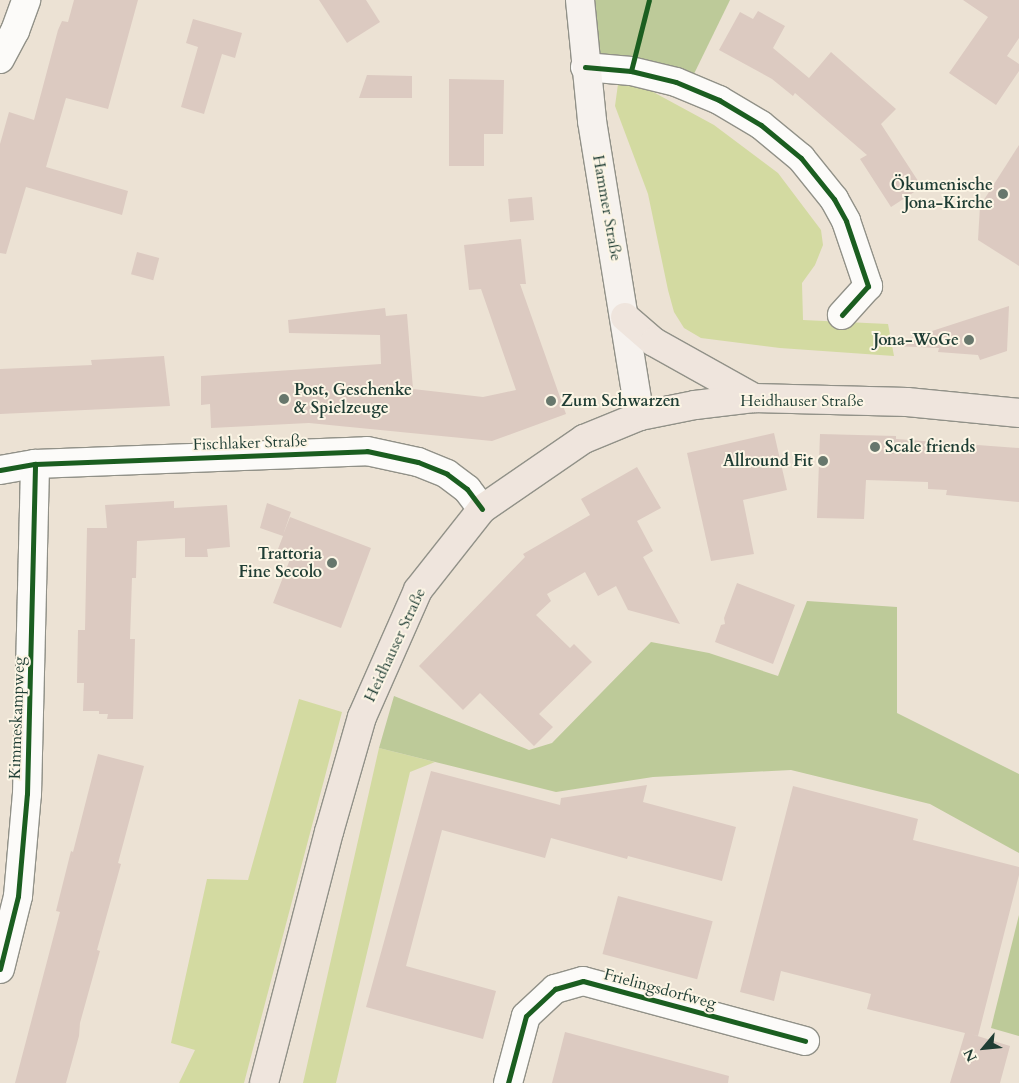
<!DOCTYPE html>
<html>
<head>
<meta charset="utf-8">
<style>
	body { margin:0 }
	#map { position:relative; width:1019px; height:1083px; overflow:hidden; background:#ece2d4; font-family:Cardo,serif }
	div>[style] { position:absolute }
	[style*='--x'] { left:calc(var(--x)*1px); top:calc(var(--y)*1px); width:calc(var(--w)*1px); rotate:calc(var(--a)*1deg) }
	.green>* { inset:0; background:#d3daa1 }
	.forest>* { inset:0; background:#bdca99 }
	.building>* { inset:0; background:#dccac1; transform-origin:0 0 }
	.roads { filter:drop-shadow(1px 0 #919188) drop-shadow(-1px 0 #919188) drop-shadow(0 1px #919188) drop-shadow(0 -1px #919188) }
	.street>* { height:28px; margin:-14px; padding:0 14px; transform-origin:14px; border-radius:14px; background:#fcfbf9 }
	.secondary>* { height:28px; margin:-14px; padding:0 14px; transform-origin:14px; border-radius:14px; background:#f6f2ee }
	.primary>* { height:28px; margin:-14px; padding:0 14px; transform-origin:14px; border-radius:14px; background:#efe5dd }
	.cycleway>* { height:5px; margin:-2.5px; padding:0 2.5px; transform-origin:2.5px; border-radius:2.5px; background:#1b5e20 }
	.dots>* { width:14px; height:14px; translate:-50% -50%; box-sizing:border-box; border:2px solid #fcf5e5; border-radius:50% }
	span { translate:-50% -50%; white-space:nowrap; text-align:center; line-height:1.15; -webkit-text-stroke:4px #fcf5e5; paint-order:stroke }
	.poi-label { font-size:16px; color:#1f3d34; font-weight:700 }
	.right { translate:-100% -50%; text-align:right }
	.left { translate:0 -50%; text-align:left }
	.street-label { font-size:16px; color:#1f3d34 }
	.north { position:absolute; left:959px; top:1023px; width:50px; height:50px; -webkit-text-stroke:4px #fcf5e5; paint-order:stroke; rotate:242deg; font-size:14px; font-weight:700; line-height:20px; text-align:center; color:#1f3d34 }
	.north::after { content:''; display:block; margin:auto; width:18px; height:22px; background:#1f3d34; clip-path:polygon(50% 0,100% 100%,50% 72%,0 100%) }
</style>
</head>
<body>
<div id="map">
	<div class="green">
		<i style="clip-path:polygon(631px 80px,714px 125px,778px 173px,821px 230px,823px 245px,815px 265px,802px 283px,803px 320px,888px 324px,894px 356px,780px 348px,701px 338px,684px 328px,674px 312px,668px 290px,648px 194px,615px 106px,618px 84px)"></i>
		<i style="clip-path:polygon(299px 699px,342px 712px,244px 1083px,179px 1083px,195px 1050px,171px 1043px,207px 879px,248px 880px)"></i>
		<i style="clip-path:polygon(379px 748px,435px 762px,410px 772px,336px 1083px,303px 1083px)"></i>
	</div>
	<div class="forest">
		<i style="clip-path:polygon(580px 0,730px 0,691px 80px,584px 56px)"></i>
		<i style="clip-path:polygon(807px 601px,897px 607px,897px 713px,1019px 774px,1019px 853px,930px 804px,791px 770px,653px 777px,556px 792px,379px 748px,394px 696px,529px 750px,552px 743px,651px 642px,709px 653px,778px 676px)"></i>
		<i style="clip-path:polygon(1019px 915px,1019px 1036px,991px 1028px)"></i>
	</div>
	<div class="building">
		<i style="clip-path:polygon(74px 0,138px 0,108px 109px,66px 98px,46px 167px,128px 191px,122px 215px,26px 187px,6px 254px,0 253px,0 144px,9px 112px,34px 120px,58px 30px,62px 21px,68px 22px)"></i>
		<i style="clip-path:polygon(319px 0,366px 0,380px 22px,347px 43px)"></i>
		<i style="clip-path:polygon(963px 0,1019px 0,1019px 38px,1007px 56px,1019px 64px,1019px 71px,996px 105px,949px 73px,988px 17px)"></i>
		<i style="clip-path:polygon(758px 11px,785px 26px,773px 48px,809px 78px,831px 52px,896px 109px,881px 124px,922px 187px,891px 207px,860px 159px,867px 155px,795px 93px,793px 96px,772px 79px,719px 50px,740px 12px,753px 19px)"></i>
		<i style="clip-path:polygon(193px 19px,242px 33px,235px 58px,222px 54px,204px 114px,181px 107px,198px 47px,186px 43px)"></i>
		<i style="clip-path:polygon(367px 75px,412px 76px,412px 98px,359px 98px)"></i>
		<i style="clip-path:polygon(449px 79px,504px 80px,503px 134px,484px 134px,484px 166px,449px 166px)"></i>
		<i style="clip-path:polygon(1019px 145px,1019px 266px,978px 240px,980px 206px)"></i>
		<i style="left:532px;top:197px;width:23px;height:24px;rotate:85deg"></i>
		<i style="clip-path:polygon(521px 239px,526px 284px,520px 284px,566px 414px,492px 441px,309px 423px,211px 428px,210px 404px,201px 405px,201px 376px,381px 364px,380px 335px,289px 333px,288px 320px,352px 312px,385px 308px,386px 316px,407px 314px,413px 389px,483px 397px,516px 390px,481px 289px,469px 290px,464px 245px)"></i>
		<i style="left:137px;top:252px;width:23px;height:23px;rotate:15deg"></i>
		<i style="clip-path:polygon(1009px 306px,1007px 351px,980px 360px,978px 355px,938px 352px,939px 348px,893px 346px,892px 344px)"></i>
		<i style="clip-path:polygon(164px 356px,170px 406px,0 414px,0 369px,92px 365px,91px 360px)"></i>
		<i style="clip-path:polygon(774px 433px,787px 490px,743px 500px,754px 554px,711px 561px,687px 453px)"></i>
		<i style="clip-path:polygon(820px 434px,896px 436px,896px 439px,1019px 448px,1019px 502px,946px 495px,947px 490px,928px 489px,928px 482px,866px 480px,864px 519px,817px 518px)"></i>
		<i style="clip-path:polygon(637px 467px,661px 508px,637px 521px,653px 551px,643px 557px,680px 624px,628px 610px,616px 586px,598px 596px,585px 572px,547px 594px,551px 601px,536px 615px,570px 648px,574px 644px,592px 662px,539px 714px,553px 727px,534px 746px,480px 693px,463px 710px,419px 666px,525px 557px,523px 554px,590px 515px,581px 499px)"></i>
		<i style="clip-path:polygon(174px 501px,174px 508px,227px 505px,230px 547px,207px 549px,208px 557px,185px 557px,185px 538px,137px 541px,136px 578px,132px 578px,130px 639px,135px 639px,133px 719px,107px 719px,108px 714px,99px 714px,99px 711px,83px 711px,84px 683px,77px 683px,78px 630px,85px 630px,87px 528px,107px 528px,105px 505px)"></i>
		<i style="clip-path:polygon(267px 503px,291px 512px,283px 535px,290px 517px,371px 548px,341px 628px,273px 603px,292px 554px,278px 549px,283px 536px,260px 528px)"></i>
		<i style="clip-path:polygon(737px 583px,795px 605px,773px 664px,715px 642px,721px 625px,725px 624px,724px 618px)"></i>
		<i style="clip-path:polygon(98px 754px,144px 766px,118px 863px,121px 864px,97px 950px,100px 951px,80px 1023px,79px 1036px,66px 1083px,15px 1083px,60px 912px,56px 911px,71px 851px,73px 852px)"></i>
		<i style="clip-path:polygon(431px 771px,560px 805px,561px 798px,647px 785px,643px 802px,736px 827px,722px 881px,628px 856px,627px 859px,551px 838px,545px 858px,442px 830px,406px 966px,496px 991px,483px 1039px,366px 1007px)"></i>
		<i style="clip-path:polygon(793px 786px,918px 819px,913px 840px,1019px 867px,1019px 875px,978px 1036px,971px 1034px,1010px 1046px,1000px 1083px,950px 1083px,965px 1033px,867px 1009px,871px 994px,781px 971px,774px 1001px,740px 992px)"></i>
		<i style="left:618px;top:896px;width:98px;height:60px;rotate:15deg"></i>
		<i style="clip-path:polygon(565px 1032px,729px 1076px,728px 1083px,552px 1083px)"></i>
	</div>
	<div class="roads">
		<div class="street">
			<i style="--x:0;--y:59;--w:32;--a:-62"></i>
			<i style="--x:15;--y:31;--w:33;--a:-70"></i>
			<i style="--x:585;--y:67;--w:46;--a:5"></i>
			<i style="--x:631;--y:71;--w:46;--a:13.7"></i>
			<i style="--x:676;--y:82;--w:47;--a:22.7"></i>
			<i style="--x:719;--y:100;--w:49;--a:30.8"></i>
			<i style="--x:761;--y:125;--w:52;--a:39.5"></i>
			<i style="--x:801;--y:158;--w:53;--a:51.2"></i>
			<i style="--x:834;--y:199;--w:25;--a:61"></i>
			<i style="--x:846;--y:221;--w:69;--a:71.3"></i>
			<i style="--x:868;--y:286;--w:39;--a:132"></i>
			<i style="--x:0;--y:470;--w:36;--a:-10"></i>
			<i style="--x:35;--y:464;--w:332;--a:-2.2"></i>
			<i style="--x:367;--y:451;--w:52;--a:12.2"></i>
			<i style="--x:418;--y:462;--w:31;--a:22"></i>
			<i style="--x:447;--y:474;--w:25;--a:37"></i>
			<i style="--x:467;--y:489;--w:25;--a:53"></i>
			<i style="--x:0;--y:969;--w:75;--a:-76.1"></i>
			<i style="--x:18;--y:896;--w:102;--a:-85"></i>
			<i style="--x:27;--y:794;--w:330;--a:-88.6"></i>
			<i style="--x:508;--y:1083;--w:69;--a:-75"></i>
			<i style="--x:526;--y:1016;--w:40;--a:-43"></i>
			<i style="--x:555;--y:989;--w:29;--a:-16"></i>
			<i style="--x:583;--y:981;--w:230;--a:15.1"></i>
		</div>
		<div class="secondary">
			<i style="--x:580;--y:0;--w:122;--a:84.3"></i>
			<i style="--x:592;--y:121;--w:299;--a:80.8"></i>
		</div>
		<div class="primary">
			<i style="--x:625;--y:317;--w:38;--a:41"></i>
			<i style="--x:654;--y:342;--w:115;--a:29.2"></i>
			<i style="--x:264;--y:1083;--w:259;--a:-75.5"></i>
			<i style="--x:329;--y:832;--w:120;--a:-74"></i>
			<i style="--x:362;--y:717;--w:139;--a:-66.2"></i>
			<i style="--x:418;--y:590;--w:103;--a:-51.7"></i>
			<i style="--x:482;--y:509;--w:124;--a:-34.5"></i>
			<i style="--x:584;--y:439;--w:61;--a:-22.3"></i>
			<i style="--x:640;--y:416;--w:56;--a:-11.3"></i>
			<i style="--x:695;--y:405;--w:59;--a:-6.8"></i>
			<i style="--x:754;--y:398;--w:153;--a:1.5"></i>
			<i style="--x:907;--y:402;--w:113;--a:5.6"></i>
		</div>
	</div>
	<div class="cycleway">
		<i style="--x:585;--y:67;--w:46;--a:5"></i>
		<i style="--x:631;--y:71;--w:46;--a:13.7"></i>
		<i style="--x:676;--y:82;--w:47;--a:22.7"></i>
		<i style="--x:719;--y:100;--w:49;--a:30.8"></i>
		<i style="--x:761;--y:125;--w:52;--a:39.5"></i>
		<i style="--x:801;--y:158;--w:53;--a:51.2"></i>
		<i style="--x:834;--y:199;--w:25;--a:61"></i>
		<i style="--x:846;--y:221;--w:69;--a:71.3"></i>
		<i style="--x:868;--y:286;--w:39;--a:132"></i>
		<i style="--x:631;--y:71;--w:73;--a:-75.8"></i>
		<i style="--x:0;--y:470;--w:36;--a:-10"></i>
		<i style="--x:35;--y:464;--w:332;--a:-2.2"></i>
		<i style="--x:367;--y:451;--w:52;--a:12.2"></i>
		<i style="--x:418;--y:462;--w:31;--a:22"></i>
		<i style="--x:447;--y:474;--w:25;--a:37"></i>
		<i style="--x:467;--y:489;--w:25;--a:53"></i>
		<i style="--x:0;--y:969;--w:75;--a:-76.1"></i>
		<i style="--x:18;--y:896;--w:102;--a:-85"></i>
		<i style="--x:27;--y:794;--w:330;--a:-88.6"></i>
		<i style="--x:508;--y:1083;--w:69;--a:-75"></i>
		<i style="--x:526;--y:1016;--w:40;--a:-43"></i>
		<i style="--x:555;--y:989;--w:29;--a:-16"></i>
		<i style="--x:583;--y:981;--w:230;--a:15.1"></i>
	</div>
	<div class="dots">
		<i style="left:1003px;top:194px;background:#67776c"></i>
		<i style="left:969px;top:340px;background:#67776c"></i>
		<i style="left:284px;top:399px;background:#67776c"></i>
		<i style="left:551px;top:401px;background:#67776c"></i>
		<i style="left:875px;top:447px;background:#67776c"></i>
		<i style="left:823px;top:461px;background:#67776c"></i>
		<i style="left:332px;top:563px;background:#67776c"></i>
	</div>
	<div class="poi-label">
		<span class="right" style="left:993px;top:194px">Ökumenische<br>Jona-Kirche</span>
		<span class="right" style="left:959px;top:340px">Jona-WoGe</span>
		<span class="left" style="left:294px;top:399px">Post, Geschenke<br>&amp; Spielzeuge</span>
		<span class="left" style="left:561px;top:401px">Zum Schwarzen</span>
		<span class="left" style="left:885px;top:447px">Scale friends</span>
		<span class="right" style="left:813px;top:461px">Allround Fit</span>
		<span class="right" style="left:322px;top:563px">Trattoria<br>Fine Secolo</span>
	</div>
	<div class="street-label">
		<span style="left:607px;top:208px;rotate:80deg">Hammer Straße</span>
		<span style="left:802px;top:401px">Heidhauser Straße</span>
		<span style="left:250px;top:443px;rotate:-2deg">Fischlaker Straße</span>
		<span style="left:395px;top:645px;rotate:-65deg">Heidhauser Straße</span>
		<span style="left:17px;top:718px;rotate:-88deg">Kimmeskampweg</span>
		<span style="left:660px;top:989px;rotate:15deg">Frielingsdorfweg</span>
	</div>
	<div class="north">N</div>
</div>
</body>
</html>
